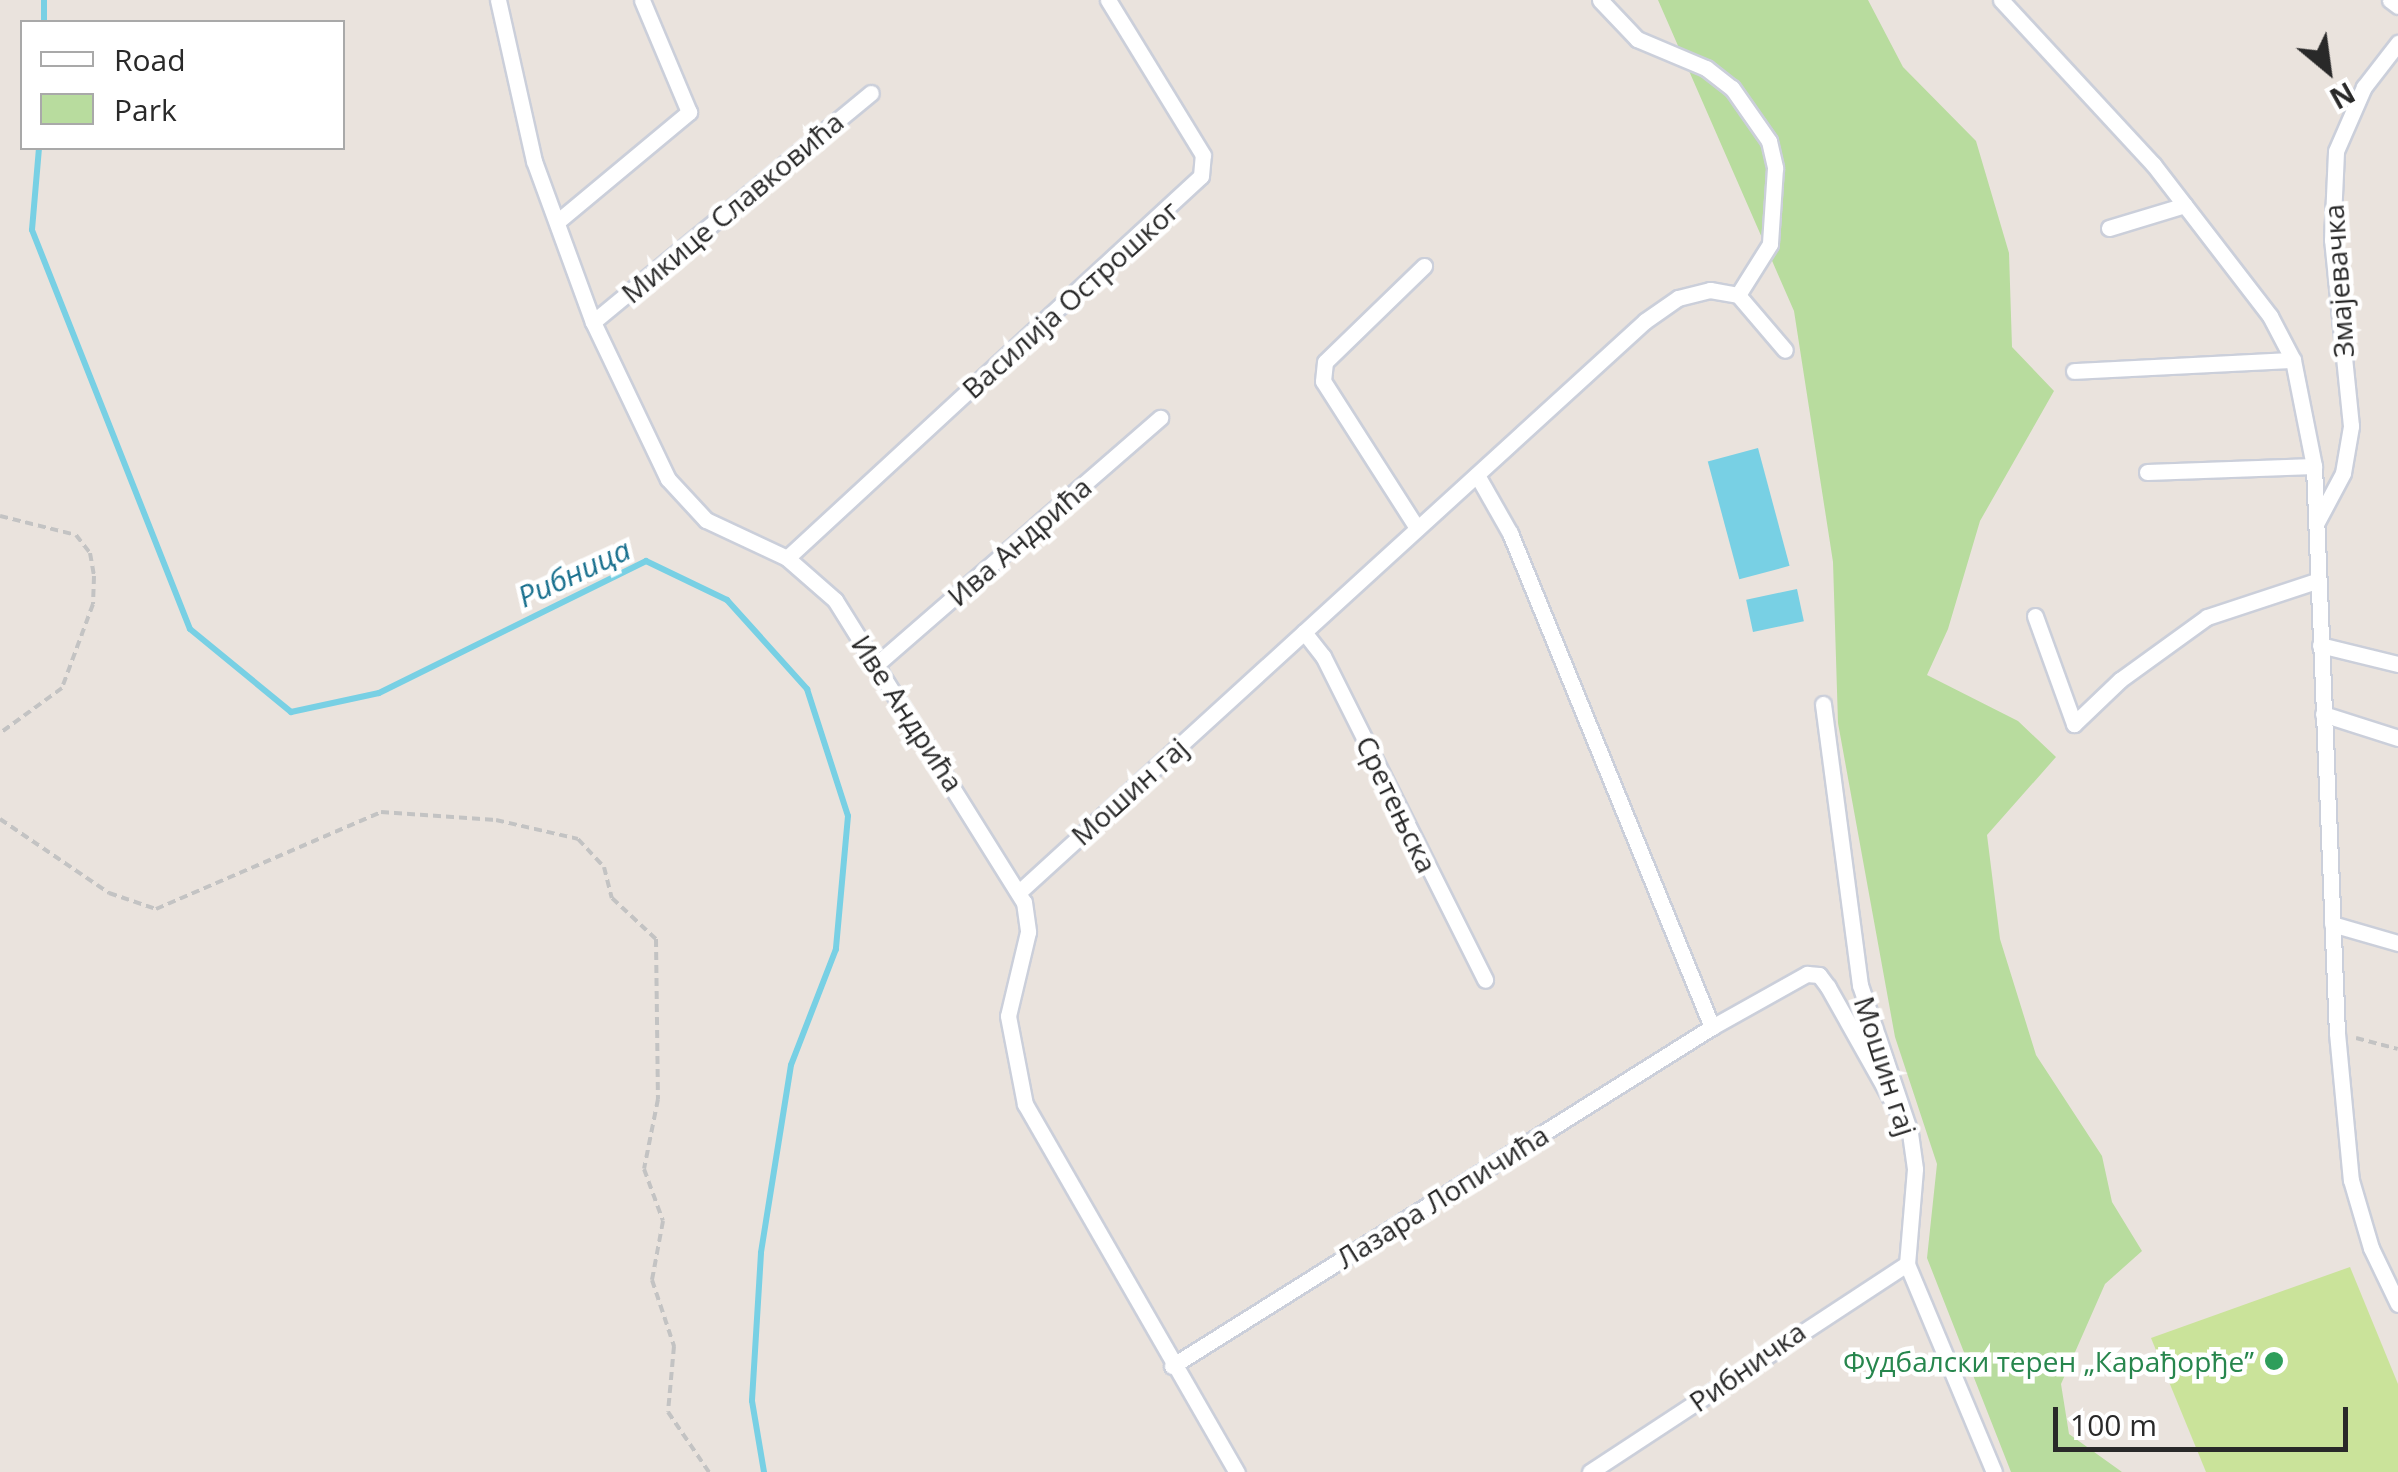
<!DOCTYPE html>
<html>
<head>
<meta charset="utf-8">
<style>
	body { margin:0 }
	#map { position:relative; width:2398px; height:1472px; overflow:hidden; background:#eae3dd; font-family:"Open Sans",sans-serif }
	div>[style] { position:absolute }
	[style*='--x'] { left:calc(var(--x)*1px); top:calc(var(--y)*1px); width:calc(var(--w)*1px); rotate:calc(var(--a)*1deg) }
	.green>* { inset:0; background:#b8dc9e }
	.pitch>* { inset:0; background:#cae39a }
	.water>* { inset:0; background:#78d0e4; transform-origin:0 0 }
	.stream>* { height:6px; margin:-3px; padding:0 3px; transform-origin:3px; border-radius:3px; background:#78d0e4 }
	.path>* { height:4px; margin-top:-2px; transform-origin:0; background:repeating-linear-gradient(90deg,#c3c3c3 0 8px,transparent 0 13px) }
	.roads { filter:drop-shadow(2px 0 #cbcfda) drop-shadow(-2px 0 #cbcfda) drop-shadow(0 2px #cbcfda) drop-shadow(0 -2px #cbcfda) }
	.minor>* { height:15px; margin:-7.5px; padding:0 7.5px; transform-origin:7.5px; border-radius:7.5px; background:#fff }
	.dots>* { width:28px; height:28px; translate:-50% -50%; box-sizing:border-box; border:5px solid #fff; border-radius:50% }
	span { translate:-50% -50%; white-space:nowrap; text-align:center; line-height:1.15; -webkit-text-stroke:9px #fff; paint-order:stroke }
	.street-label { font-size:28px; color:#292929 }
	.leisure-label { font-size:28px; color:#27864d }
	.right { translate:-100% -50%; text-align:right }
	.water-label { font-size:30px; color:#19708e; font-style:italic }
	.legend { position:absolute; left:20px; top:20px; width:325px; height:130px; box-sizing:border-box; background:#fff; border:2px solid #a9a9a9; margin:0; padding:12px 18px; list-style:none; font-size:30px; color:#292929 }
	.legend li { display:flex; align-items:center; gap:20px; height:50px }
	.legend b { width:50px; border:2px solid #a9a9a9 }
	.north { position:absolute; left:2278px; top:20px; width:100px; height:100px; -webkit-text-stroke:8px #fff; paint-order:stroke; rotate:151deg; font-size:28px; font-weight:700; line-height:40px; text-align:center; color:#292929 }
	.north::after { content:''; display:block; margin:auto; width:35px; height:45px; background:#292929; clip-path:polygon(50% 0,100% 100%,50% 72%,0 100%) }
	.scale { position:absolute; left:2053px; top:1407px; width:295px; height:45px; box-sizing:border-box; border:5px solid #292929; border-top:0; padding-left:12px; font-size:30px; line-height:35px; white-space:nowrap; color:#292929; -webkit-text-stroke:8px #fff; paint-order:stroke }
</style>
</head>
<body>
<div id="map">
	<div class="green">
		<i style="clip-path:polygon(1658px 0,1868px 0,1903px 67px,1976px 141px,2009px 253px,2012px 347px,2054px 391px,1980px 521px,1948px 629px,1927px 675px,2018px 721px,2056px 757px,1987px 835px,2000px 939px,2036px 1055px,2102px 1156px,2112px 1202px,2142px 1251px,2105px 1284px,2061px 1384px,2069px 1434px,2122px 1472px,2011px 1472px,1927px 1258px,1937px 1164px,1895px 1037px,1838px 723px,1833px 562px,1794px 311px)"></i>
	</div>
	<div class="pitch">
		<i style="clip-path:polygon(2350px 1267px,2398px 1384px,2398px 1472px,2206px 1472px,2151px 1338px)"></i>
	</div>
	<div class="water">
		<i style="left:1758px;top:448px;width:122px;height:52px;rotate:75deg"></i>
		<i style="left:1797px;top:589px;width:33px;height:52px;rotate:78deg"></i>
	</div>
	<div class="stream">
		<i style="--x:44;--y:0;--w:22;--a:90"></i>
		<i style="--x:39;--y:148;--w:82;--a:94.9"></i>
		<i style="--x:32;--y:230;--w:429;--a:68.4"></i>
		<i style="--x:190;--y:629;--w:131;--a:39.4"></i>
		<i style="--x:291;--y:712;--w:90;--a:-12.2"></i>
		<i style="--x:379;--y:693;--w:298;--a:-26.3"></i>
		<i style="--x:646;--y:561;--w:90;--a:25.7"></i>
		<i style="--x:727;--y:600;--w:120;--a:48"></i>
		<i style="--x:807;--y:689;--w:133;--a:72.1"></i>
		<i style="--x:848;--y:816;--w:134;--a:95.2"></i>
		<i style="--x:836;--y:949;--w:124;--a:111.2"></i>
		<i style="--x:791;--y:1065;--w:190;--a:99.1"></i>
		<i style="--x:761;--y:1253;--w:148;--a:93.5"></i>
		<i style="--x:752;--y:1401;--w:72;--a:80.4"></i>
	</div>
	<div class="path">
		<i style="--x:0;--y:516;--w:78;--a:14"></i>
		<i style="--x:76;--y:535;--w:23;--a:52"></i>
		<i style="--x:90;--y:553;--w:23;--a:80"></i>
		<i style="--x:94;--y:576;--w:28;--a:92"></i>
		<i style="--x:93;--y:604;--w:90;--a:110.3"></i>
		<i style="--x:62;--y:688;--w:77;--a:144"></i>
		<i style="--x:0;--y:819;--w:132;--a:34.2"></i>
		<i style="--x:109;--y:893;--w:50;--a:18.8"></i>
		<i style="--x:156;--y:909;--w:245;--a:-23.3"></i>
		<i style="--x:381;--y:812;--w:115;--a:4"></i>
		<i style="--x:496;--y:820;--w:84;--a:13"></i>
		<i style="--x:578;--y:839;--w:38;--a:47"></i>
		<i style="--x:604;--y:867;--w:32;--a:76"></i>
		<i style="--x:612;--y:898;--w:60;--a:43"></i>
		<i style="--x:656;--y:939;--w:160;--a:89.3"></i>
		<i style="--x:658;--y:1099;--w:71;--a:101.3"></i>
		<i style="--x:644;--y:1169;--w:55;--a:69.9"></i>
		<i style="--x:663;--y:1221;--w:60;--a:100.6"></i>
		<i style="--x:652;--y:1280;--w:70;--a:71.6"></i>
		<i style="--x:674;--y:1346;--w:66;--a:95.2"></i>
		<i style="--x:668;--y:1412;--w:73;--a:55.7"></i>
		<i style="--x:2356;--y:1038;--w:43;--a:14.7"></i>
	</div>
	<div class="roads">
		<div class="minor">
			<i style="--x:498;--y:0;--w:165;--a:77.4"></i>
			<i style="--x:534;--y:161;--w:171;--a:69.9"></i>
			<i style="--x:593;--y:322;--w:174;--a:64.5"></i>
			<i style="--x:668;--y:479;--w:56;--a:47.2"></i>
			<i style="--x:706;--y:520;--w:89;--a:25.1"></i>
			<i style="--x:787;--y:558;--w:64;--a:41.2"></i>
			<i style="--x:835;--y:600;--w:356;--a:58"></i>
			<i style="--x:1024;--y:902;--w:30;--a:82"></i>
			<i style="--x:1028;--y:932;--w:86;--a:103.4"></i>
			<i style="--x:1008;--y:1016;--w:90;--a:79.1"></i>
			<i style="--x:1025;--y:1104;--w:425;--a:60.1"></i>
			<i style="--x:1600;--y:0;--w:54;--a:46.5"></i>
			<i style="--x:1637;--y:39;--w:75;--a:22.8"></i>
			<i style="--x:1706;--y:68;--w:33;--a:38"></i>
			<i style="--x:1732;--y:88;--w:65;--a:55.1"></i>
			<i style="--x:1769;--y:141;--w:28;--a:77"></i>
			<i style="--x:1775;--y:168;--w:76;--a:93.8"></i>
			<i style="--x:1770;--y:244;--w:60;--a:122.1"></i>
			<i style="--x:2001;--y:0;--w:224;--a:47.2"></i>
			<i style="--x:2153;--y:164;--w:192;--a:52.4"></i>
			<i style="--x:2270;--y:316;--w:50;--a:62.4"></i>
			<i style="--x:2293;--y:360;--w:108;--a:78.8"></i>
			<i style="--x:2314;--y:466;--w:567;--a:87.68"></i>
			<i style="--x:2337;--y:1033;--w:148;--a:84.6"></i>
			<i style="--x:2351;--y:1180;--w:71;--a:73.6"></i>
			<i style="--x:2371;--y:1248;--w:62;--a:64.3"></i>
			<i style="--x:2390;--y:0;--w:10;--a:37"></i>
			<i style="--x:557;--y:222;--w:172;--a:-39.8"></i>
			<i style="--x:689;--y:112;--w:121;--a:-112.8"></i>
			<i style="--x:2109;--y:228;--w:79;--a:-16.8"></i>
			<i style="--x:593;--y:322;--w:360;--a:-39.5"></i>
			<i style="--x:2074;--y:371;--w:219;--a:-2.9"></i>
			<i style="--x:2147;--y:472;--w:167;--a:-2.1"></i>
			<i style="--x:1477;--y:475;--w:67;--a:60.4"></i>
			<i style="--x:1510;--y:533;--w:534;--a:67.76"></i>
			<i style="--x:2317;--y:522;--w:55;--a:-62"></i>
			<i style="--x:2343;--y:473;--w:48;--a:-80.3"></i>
			<i style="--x:2351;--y:426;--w:187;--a:-95.8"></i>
			<i style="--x:2332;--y:240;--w:89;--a:-87.4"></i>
			<i style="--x:2336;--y:151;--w:70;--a:-66.4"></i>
			<i style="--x:2364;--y:87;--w:56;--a:-52.3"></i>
			<i style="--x:1417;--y:528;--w:174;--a:-122.6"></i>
			<i style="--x:1323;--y:381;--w:19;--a:-84"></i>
			<i style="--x:1325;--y:362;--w:138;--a:-44.1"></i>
			<i style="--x:787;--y:558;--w:563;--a:-42.7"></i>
			<i style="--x:1201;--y:176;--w:21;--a:-85"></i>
			<i style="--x:1203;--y:155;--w:182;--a:-121.5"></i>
			<i style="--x:2035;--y:616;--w:115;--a:70.1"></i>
			<i style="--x:2074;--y:724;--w:64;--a:-43.7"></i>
			<i style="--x:2120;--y:680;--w:107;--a:-35.9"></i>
			<i style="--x:2207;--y:617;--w:115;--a:-18.3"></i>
			<i style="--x:1304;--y:632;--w:31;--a:52"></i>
			<i style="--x:1323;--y:656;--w:362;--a:63.4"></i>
			<i style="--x:2320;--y:645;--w:80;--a:13.7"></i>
			<i style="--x:878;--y:663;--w:374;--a:-41"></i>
			<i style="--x:1823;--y:704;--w:283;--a:82.5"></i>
			<i style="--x:1860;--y:985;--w:156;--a:71.3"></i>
			<i style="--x:1910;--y:1133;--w:36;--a:82"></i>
			<i style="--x:1915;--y:1169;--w:95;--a:94.8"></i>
			<i style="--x:1907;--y:1264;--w:225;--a:67.3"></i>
			<i style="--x:2323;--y:714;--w:79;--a:17.7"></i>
			<i style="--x:1019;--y:892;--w:847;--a:-42.37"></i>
			<i style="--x:1645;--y:321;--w:40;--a:-34.9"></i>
			<i style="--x:1678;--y:298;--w:33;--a:-14"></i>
			<i style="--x:1710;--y:290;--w:28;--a:10"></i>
			<i style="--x:1738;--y:295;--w:72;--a:49.5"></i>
			<i style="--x:2332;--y:924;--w:69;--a:16.1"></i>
			<i style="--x:1172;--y:1366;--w:638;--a:-32.12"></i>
			<i style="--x:1712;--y:1027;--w:109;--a:-29.2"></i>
			<i style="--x:1807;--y:974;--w:12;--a:5"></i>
			<i style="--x:1819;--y:975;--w:15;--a:53"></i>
			<i style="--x:1828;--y:987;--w:167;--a:60.7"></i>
			<i style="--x:1590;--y:1472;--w:379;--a:-33.3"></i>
		</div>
	</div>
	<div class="dots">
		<i style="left:2274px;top:1361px;background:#2e9e5b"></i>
	</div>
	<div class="street-label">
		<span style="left:732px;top:207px;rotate:-40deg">Микице Славковића</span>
		<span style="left:2338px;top:281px;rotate:-94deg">Змајевачка</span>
		<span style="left:1070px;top:299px;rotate:-42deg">Василија Острошког</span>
		<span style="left:1019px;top:541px;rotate:-41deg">Ива Андрића</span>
		<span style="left:908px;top:713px;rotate:57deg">Иве Андрића</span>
		<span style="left:1129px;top:791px;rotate:-42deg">Мошин гај</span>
		<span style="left:1397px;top:804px;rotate:64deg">Сретењска</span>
		<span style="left:1886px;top:1066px;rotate:72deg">Мошин гај</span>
		<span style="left:1442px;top:1196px;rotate:-32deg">Лазара Лопичића</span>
		<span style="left:1747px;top:1366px;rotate:-35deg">Рибничка</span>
	</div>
	<div class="leisure-label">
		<span class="right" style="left:2254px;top:1361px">Фудбалски терен „Карађорђе”</span>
	</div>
	<div class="water-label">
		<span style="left:574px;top:573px;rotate:-25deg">Рибница</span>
	</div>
	<ul class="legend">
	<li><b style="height:12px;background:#fff"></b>Road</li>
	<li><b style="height:28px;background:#b8dc9e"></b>Park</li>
	</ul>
	<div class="north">N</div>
	<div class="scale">100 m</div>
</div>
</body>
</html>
